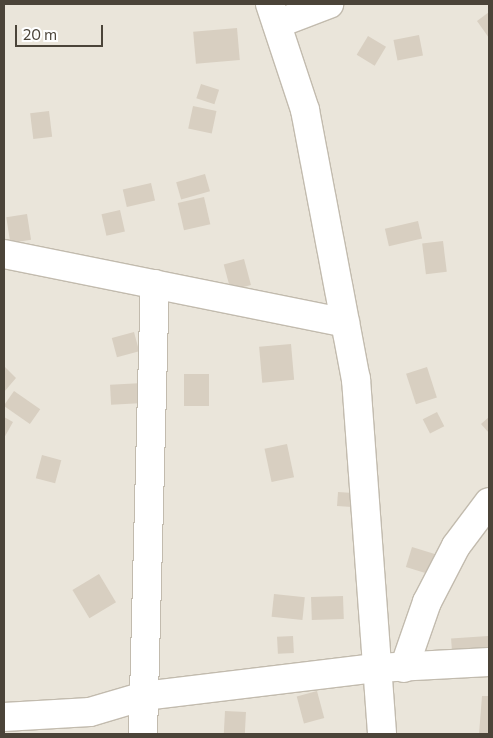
<!DOCTYPE html>
<html>
<head>
<meta charset="utf-8">
<style>
	body { margin:0 }
	#map { position:relative; width:493px; height:738px; overflow:hidden; background:#f6f3ec; font-family:Commissioner,sans-serif }
	div>[style] { position:absolute }
	[style*='--x'] { left:calc(var(--x)*1px); top:calc(var(--y)*1px); width:calc(var(--w)*1px); rotate:calc(var(--a)*1deg) }
	.residential>* { inset:0; background:#eae5da; transform-origin:0 0 }
	.building>* { inset:0; background:#d8cfc1; transform-origin:0 0 }
	.roads { filter:drop-shadow(1px 0 #c2bbae) drop-shadow(-1px 0 #c2bbae) drop-shadow(0 1px #c2bbae) drop-shadow(0 -1px #c2bbae) }
	.minor>* { height:28px; margin:-14px; padding:0 14px; transform-origin:14px; border-radius:14px; background:#fff }
	span { translate:-50% -50%; white-space:nowrap; text-align:center; line-height:1.15; -webkit-text-stroke:5px #fff; paint-order:stroke }
	.frame { position:absolute; inset:0; border:5px solid #4b4439; pointer-events:none }
	.scale { position:absolute; left:15px; top:25px; width:88px; height:22px; box-sizing:border-box; border:2px solid #4b4439; border-top:0; padding-left:6px; font-size:15px; line-height:18px; white-space:nowrap; color:#4b4439; -webkit-text-stroke:4px #fff; paint-order:stroke }
</style>
</head>
<body>
<div id="map">
	<div class="residential">
		<i style="left:4px;top:4px;width:485px;height:730px"></i>
	</div>
	<div class="building">
		<i style="clip-path:polygon(489px 12px,489px 38px,477px 21px)"></i>
		<i style="left:237px;top:28px;width:32px;height:44px;rotate:85deg"></i>
		<i style="left:419px;top:35px;width:21px;height:26px;rotate:79deg"></i>
		<i style="left:368px;top:36px;width:21px;height:22px;rotate:31deg"></i>
		<i style="left:201px;top:84px;width:19px;height:15px;rotate:18deg"></i>
		<i style="left:193px;top:106px;width:24px;height:23px;rotate:12deg"></i>
		<i style="left:49px;top:111px;width:26px;height:19px;rotate:83deg"></i>
		<i style="left:205px;top:174px;width:18px;height:30px;rotate:74deg"></i>
		<i style="left:151px;top:183px;width:18px;height:29px;rotate:77deg"></i>
		<i style="left:204px;top:197px;width:28px;height:27px;rotate:77deg"></i>
		<i style="left:120px;top:210px;width:22px;height:19px;rotate:77deg"></i>
		<i style="left:27px;top:214px;width:26px;height:21px;rotate:81deg"></i>
		<i style="left:418px;top:221px;width:18px;height:34px;rotate:77deg"></i>
		<i style="left:443px;top:241px;width:31px;height:21px;rotate:83deg"></i>
		<i style="left:244px;top:259px;width:27px;height:21px;rotate:75deg"></i>
		<i style="left:134px;top:332px;width:20px;height:23px;rotate:75deg"></i>
		<i style="left:291px;top:344px;width:36px;height:32px;rotate:85deg"></i>
		<i style="clip-path:polygon(4px 366px,16px 378px,4px 392px)"></i>
		<i style="left:427px;top:367px;width:32px;height:22px;rotate:72deg"></i>
		<i style="left:184px;top:374px;width:25px;height:32px"></i>
		<i style="left:143px;top:383px;width:20px;height:33px;rotate:87deg"></i>
		<i style="left:14px;top:391px;width:32px;height:18px;rotate:35deg"></i>
		<i style="left:437px;top:412px;width:16px;height:16px;rotate:63deg"></i>
		<i style="clip-path:polygon(4px 417px,13px 422px,4px 438px)"></i>
		<i style="clip-path:polygon(489px 417px,489px 433px,481px 424px)"></i>
		<i style="left:287px;top:444px;width:34px;height:23px;rotate:78deg"></i>
		<i style="left:42px;top:455px;width:20px;height:24px;rotate:15deg"></i>
		<i style="left:338px;top:492px;width:15px;height:14px;rotate:4deg"></i>
		<i style="left:412px;top:547px;width:28px;height:21px;rotate:17deg"></i>
		<i style="left:99px;top:574px;width:33px;height:31px;rotate:59deg"></i>
		<i style="left:274px;top:594px;width:31px;height:23px;rotate:6deg"></i>
		<i style="left:343px;top:596px;width:23px;height:32px;rotate:88deg"></i>
		<i style="left:293px;top:636px;width:17px;height:16px;rotate:87deg"></i>
		<i style="left:488px;top:636px;width:15px;height:37px;rotate:86deg"></i>
		<i style="left:317px;top:691px;width:28px;height:21px;rotate:75deg"></i>
		<i style="clip-path:polygon(482px 696px,489px 696px,489px 734px,479px 734px)"></i>
		<i style="left:225px;top:711px;width:21px;height:23px;rotate:3deg"></i>
	</div>
	<div class="roads">
		<div class="minor">
			<i style="--x:270;--y:4;--w:112;--a:71.7"></i>
			<i style="--x:305;--y:110;--w:274;--a:79.3"></i>
			<i style="--x:356;--y:379;--w:356;--a:85.8"></i>
			<i style="--x:277;--y:24;--w:56;--a:-21"></i>
			<i style="--x:4;--y:254;--w:348;--a:11.4"></i>
			<i style="--x:404;--y:668;--w:70;--a:-70.8"></i>
			<i style="--x:427;--y:602;--w:63;--a:-62.6"></i>
			<i style="--x:456;--y:546;--w:55;--a:-53.1"></i>
			<i style="--x:4;--y:717;--w:86;--a:-3.3"></i>
			<i style="--x:90;--y:712;--w:56;--a:-16.5"></i>
			<i style="--x:144;--y:696;--w:235;--a:-6.9"></i>
			<i style="--x:377;--y:668;--w:112;--a:-3.1"></i>
			<i style="--x:143;--y:734;--w:450;--a:-88.5"></i>
		</div>
	</div>
	<div class="frame"></div>
	<div class="scale">20 m</div>
</div>
</body>
</html>
